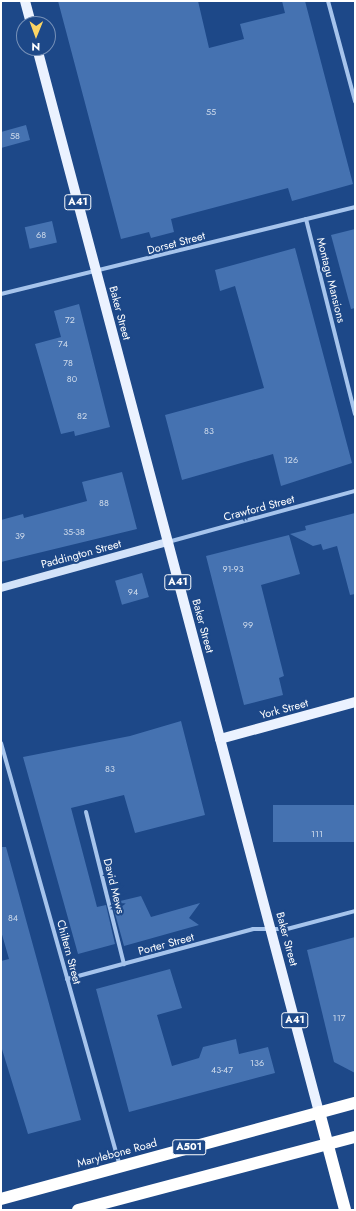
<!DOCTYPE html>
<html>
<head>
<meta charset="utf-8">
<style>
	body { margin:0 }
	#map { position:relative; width:356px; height:1211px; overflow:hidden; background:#1d4888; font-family:Jost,sans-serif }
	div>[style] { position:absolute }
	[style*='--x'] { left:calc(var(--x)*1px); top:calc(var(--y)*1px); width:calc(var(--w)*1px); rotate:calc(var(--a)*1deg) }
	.building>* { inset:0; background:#4572b1; transform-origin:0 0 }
	.street>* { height:4px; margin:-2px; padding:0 2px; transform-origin:2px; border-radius:2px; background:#a6c4ec }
	.secondary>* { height:8px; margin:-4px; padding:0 4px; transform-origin:4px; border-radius:4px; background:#d2e2f9 }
	.primary>* { height:10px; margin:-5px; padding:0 5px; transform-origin:5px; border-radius:5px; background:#ebf2ff }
	.highway>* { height:12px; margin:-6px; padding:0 6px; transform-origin:6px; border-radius:6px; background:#fff }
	span { translate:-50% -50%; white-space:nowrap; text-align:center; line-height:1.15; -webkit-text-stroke:4px #1d4888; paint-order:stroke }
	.number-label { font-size:9px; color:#d0dcec }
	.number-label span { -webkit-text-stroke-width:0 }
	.shield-label span { padding:1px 3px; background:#1d4888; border:1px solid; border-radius:3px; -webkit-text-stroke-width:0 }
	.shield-label { font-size:10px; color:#fff; font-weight:700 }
	.street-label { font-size:11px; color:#fff }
	.frame { position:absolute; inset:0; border:2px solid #fff; pointer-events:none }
	.north { position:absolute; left:16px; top:16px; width:40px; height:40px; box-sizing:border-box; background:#1d4888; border:1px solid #7791b8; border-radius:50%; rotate:181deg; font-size:11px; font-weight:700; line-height:16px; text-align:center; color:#fff }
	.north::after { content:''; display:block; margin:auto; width:14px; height:18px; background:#fcd564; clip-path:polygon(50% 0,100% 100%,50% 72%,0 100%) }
</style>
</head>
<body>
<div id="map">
	<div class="building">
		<i style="clip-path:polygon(58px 1px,198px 1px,209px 48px,244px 39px,240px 24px,285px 13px,282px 1px,305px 1px,353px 184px,292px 201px,288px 188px,171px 219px,174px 232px,151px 238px,149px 232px,121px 239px)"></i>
		<i style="clip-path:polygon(26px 125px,30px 140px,1px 148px,1px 132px)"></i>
		<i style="left:52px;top:221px;width:22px;height:28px;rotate:77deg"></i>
		<i style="clip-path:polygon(355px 229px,355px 308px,351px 309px,331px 235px)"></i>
		<i style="clip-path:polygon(295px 248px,352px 463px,281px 486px,273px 454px,182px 480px,165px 415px,264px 388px,235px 286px,220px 291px,215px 270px)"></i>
		<i style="clip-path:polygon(79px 304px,110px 427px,75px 436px,74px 431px,61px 434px,35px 344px,61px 337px,54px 311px)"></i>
		<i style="clip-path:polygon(122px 472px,137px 529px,1px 562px,1px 520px,23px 514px,24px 518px,87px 501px,82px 482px)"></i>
		<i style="clip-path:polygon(355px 513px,355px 594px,350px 595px,337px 546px,323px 550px,321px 544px,313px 546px,290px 534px,306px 530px,305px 526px)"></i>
		<i style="clip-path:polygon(289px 535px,300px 574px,261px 585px,284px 676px,279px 678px,283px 695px,244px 705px,206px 556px)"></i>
		<i style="left:142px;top:573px;width:25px;height:28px;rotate:74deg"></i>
		<i style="clip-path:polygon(181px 721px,205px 815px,135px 833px,124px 795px,71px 808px,97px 907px,106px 905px,115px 944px,78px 954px,23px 757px,130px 736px)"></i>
		<i style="left:355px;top:805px;width:37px;height:82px;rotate:90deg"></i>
		<i style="clip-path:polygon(1px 847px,6px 847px,81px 1120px,28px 1134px,1px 1046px,1px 961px,9px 959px,1px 931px)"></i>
		<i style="clip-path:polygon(141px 896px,151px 917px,200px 903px,189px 918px,199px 925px,124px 946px,112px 903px)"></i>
		<i style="clip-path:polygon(355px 937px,355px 1073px,334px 1062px,307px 950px)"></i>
		<i style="clip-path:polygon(170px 969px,182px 1008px,157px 1015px,172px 1066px,199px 1058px,203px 1047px,236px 1039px,239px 1054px,268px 1047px,275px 1073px,129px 1112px,96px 989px)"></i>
	</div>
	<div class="street">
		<i style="--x:328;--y:1;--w:104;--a:74.9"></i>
		<i style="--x:306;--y:219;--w:201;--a:75.9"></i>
		<i style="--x:1;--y:294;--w:365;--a:-13.8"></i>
		<i style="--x:168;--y:542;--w:194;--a:-15.3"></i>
		<i style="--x:1;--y:743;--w:438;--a:74.3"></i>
		<i style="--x:86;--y:812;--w:157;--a:76"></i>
		<i style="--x:67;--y:979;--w:193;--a:-15"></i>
		<i style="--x:253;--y:929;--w:34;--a:0"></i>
		<i style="--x:287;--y:929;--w:70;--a:-14.8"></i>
	</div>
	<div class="secondary">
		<i style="--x:1;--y:588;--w:172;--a:-15.5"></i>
	</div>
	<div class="primary">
		<i style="--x:25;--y:1;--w:24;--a:75"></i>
		<i style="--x:37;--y:48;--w:1101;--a:75.16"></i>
		<i style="--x:220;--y:739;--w:140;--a:-15.3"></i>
	</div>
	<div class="highway">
		<i style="--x:319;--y:1112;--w:101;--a:75.1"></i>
		<i style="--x:1;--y:1199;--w:367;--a:-15.2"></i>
		<i style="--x:78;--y:1210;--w:286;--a:-14.8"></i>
	</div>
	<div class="number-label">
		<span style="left:211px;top:112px">55</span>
		<span style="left:15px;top:136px">58</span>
		<span style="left:41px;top:235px">68</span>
		<span style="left:70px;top:320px">72</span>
		<span style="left:63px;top:344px">74</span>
		<span style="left:68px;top:363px">78</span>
		<span style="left:72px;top:379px">80</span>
		<span style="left:82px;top:416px">82</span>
		<span style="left:209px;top:431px">83</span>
		<span style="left:291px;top:460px">126</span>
		<span style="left:104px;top:503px">88</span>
		<span style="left:74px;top:532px">35-38</span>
		<span style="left:20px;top:536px">39</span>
		<span style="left:233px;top:569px">91-93</span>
		<span style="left:133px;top:592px">94</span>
		<span style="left:248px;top:625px">99</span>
		<span style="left:110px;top:769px">83</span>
		<span style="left:317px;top:834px">111</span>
		<span style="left:13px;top:918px">84</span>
		<span style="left:339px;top:1018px">117</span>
		<span style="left:257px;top:1063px">136</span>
		<span style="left:222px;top:1070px">43-47</span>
	</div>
	<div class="shield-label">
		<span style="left:78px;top:202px">A41</span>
		<span style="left:178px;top:582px">A41</span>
		<span style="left:295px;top:1020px">A41</span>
		<span style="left:189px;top:1147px">A501</span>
	</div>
	<div class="street-label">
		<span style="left:176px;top:243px;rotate:-15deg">Dorset Street</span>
		<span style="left:331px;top:280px;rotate:76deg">Montagu Mansions</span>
		<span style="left:120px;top:313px;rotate:75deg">Baker Street</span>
		<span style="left:259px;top:508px;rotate:-15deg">Crawford Street</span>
		<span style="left:81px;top:554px;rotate:-15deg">Paddington Street</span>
		<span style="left:203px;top:626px;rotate:75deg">Baker Street</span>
		<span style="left:284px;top:709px;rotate:-15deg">York Street</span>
		<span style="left:114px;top:886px;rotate:76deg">David Mews</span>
		<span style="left:287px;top:939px;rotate:75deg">Baker Street</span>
		<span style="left:166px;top:944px;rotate:-15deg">Porter Street</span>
		<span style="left:69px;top:952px;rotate:75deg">Chiltern Street</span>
		<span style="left:117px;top:1153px;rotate:-15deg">Marylebone Road</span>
	</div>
	<div class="frame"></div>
	<div class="north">N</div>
</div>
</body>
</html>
